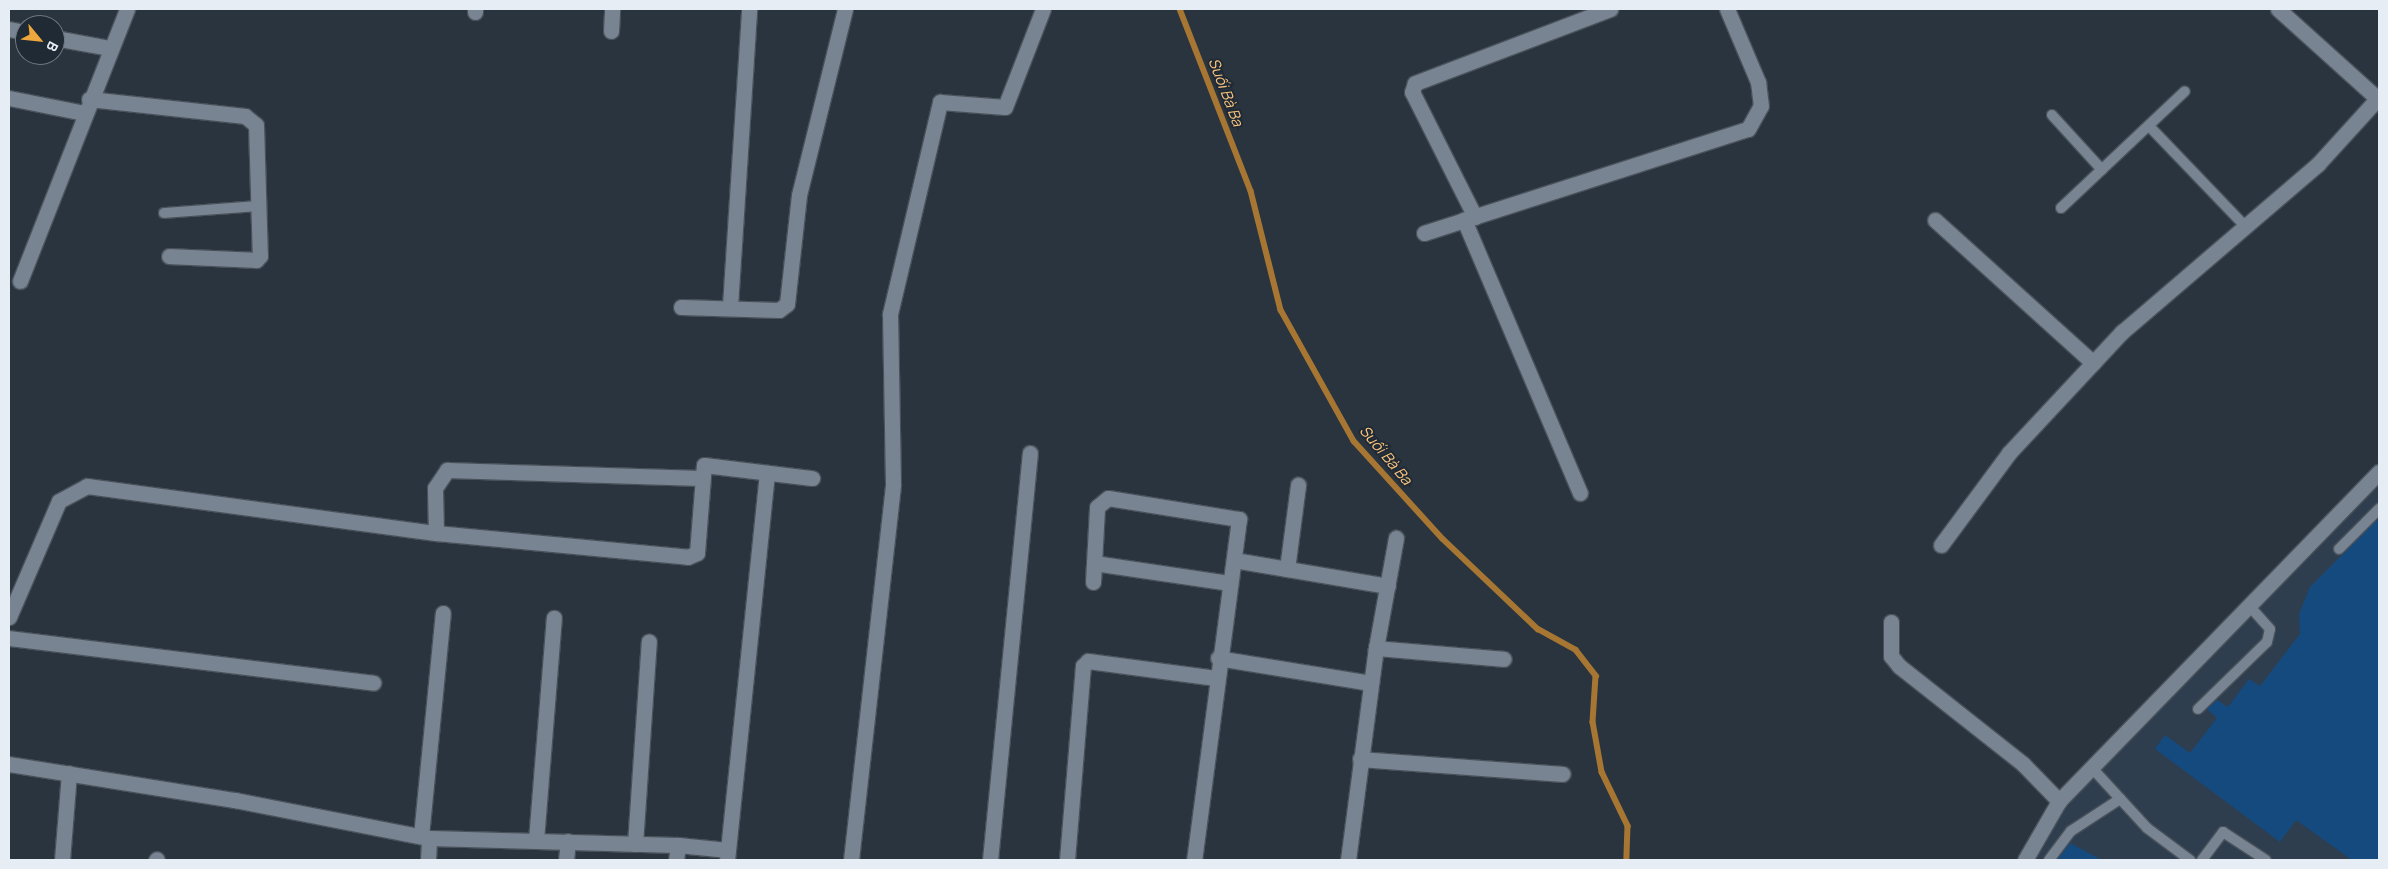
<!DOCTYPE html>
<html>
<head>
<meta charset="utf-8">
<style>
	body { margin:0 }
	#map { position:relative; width:2388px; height:869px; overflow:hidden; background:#2a343f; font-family:Manrope,sans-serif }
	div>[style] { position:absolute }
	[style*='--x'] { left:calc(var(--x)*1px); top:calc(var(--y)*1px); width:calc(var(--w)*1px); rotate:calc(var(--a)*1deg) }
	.built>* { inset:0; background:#2f3e4e }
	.stream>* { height:5.5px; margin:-2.75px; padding:0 2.75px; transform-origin:2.75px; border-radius:2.75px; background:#a67632 }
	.building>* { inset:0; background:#144a7e }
	.roads { filter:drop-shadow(1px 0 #49525b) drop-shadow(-1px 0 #49525b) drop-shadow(0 1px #49525b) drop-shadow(0 -1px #49525b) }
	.lane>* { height:10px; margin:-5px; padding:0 5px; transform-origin:5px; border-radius:5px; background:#788491 }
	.street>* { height:15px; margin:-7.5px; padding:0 7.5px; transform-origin:7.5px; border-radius:7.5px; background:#788491 }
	span { translate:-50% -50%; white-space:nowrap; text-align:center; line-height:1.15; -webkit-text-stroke:4px #202a34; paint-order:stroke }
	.water-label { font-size:15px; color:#fac47e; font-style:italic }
	.frame { position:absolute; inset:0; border:10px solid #e7edf4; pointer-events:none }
	.north { position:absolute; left:15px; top:15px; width:50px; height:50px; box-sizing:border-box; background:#202a34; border:1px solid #707881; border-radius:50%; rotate:118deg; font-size:14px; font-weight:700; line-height:20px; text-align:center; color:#e7edf4 }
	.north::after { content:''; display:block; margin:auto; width:18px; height:22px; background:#eea73d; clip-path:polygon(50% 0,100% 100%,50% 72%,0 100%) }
</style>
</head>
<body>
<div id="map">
	<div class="built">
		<i style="clip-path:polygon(2379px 477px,2379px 860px,2030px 860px,2062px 803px)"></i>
	</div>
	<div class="stream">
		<i style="--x:1180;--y:9;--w:195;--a:68.7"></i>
		<i style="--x:1251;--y:191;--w:123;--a:75.9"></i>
		<i style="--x:1281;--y:310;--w:150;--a:60.9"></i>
		<i style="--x:1354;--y:441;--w:132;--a:47.8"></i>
		<i style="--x:1443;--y:539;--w:131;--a:43.5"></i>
		<i style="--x:1538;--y:629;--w:43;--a:28.9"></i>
		<i style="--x:1576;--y:650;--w:33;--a:52"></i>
		<i style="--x:1596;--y:676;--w:46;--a:93.7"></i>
		<i style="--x:1593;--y:722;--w:51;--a:79.8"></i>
		<i style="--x:1602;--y:772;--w:60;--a:64.3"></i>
		<i style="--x:1628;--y:826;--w:34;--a:92"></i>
	</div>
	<div class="building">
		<i style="clip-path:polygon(2379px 518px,2379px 860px,2352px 860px,2296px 820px,2280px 842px,2155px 749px,2165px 735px,2190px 753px,2217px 718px,2207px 709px,2217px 700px,2228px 707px,2249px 679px,2260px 686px,2300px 634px,2299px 614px,2310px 587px)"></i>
		<i style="clip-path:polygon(2070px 843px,2102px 860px,2057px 860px)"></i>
	</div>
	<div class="roads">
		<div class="lane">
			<i style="--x:2052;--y:115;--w:74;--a:47.7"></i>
			<i style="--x:2150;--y:127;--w:137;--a:46.2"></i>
			<i style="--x:2061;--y:208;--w:170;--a:-43.3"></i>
			<i style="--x:164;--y:213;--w:96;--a:-4.2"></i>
			<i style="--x:2339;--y:549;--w:57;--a:-45"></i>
			<i style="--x:2198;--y:709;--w:96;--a:-44.2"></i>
			<i style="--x:2267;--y:642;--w:13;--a:-77"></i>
			<i style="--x:2270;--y:629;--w:31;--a:-132"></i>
			<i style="--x:2092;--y:768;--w:81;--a:47.5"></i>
			<i style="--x:2147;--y:828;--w:54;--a:36.7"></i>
			<i style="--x:2049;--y:860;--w:36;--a:-53"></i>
			<i style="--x:2071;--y:831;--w:59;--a:-33.1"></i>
			<i style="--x:2202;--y:860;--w:35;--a:-53"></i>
			<i style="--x:2223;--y:832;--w:51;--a:33.1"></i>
		</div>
		<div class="street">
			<i style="--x:2278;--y:9;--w:135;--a:42"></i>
			<i style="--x:475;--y:12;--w:3;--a:-90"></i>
			<i style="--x:9;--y:29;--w:16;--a:11"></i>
			<i style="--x:611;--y:31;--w:22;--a:-87"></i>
			<i style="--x:55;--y:38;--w:56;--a:10.3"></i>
			<i style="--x:9;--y:98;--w:76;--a:11.3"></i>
			<i style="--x:89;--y:99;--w:157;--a:6.2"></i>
			<i style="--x:245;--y:116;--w:14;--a:39"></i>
			<i style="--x:256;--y:125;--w:131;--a:88.3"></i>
			<i style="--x:260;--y:256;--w:6;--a:135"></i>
			<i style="--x:256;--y:260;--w:87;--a:-177.4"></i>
			<i style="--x:1475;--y:217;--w:140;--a:-116.7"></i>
			<i style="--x:1412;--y:92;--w:9;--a:-72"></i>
			<i style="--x:1415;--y:83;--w:209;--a:-20.8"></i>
			<i style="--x:1935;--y:220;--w:213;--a:42.1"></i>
			<i style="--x:1424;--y:233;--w:42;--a:-18"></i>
			<i style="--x:20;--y:281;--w:292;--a:-68.5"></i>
			<i style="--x:730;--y:306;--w:298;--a:-86.3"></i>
			<i style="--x:681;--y:307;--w:98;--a:1.8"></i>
			<i style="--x:779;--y:310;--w:10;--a:-37"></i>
			<i style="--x:787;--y:304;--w:110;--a:-83.7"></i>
			<i style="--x:799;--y:195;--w:192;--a:-76.1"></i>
			<i style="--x:1580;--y:493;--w:297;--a:-113"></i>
			<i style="--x:1464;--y:220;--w:298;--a:-17.8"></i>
			<i style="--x:1748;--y:129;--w:26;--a:-61"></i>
			<i style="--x:1761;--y:106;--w:24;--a:-97"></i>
			<i style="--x:1758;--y:82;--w:79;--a:-113"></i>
			<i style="--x:436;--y:533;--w:45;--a:-91.3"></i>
			<i style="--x:435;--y:488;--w:22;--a:-56"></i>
			<i style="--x:447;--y:470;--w:254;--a:1.8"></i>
			<i style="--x:1941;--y:545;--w:114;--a:-53.5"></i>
			<i style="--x:2009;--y:453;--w:166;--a:-47"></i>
			<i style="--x:2122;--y:332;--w:258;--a:-40.6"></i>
			<i style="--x:2318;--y:164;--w:91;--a:-47.7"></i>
			<i style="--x:1234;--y:560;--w:156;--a:9.6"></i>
			<i style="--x:1094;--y:563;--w:136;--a:8.4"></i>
			<i style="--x:1287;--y:569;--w:85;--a:-82.5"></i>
			<i style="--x:1093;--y:582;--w:75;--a:-86.9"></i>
			<i style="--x:1097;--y:507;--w:14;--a:-39"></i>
			<i style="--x:1108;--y:498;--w:133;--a:9.1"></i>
			<i style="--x:1239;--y:519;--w:344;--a:97.5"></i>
			<i style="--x:9;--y:617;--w:126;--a:-66.7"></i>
			<i style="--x:59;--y:501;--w:32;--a:-28"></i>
			<i style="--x:87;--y:486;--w:352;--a:7.7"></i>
			<i style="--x:436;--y:533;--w:253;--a:5.4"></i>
			<i style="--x:688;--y:557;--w:10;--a:-24"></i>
			<i style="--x:697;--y:553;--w:88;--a:-85.5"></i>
			<i style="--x:704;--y:465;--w:109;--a:6.9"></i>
			<i style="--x:1891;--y:622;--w:34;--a:90"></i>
			<i style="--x:1891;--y:656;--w:13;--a:51"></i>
			<i style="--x:1899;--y:666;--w:158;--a:38.3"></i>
			<i style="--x:2023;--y:764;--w:52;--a:45.8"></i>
			<i style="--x:9;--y:638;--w:367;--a:7"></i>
			<i style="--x:1376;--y:648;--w:112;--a:-79.7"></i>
			<i style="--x:1218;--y:658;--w:155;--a:9.3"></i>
			<i style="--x:1360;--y:759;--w:203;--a:4.2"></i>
			<i style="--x:9;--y:764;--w:229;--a:9.1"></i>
			<i style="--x:235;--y:800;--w:198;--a:11.1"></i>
			<i style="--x:429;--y:838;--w:249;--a:1.6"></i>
			<i style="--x:421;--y:836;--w:224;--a:-84.4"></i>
			<i style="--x:536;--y:840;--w:223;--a:-85.4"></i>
			<i style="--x:635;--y:844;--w:203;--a:-86.1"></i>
			<i style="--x:62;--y:860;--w:87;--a:-85.4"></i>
			<i style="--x:156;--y:860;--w:1;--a:-45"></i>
			<i style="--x:428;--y:860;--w:22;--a:-87"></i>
			<i style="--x:566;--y:860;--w:19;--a:-84"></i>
			<i style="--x:676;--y:860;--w:15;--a:-82"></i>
			<i style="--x:678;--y:845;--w:50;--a:5.7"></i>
			<i style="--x:727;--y:860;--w:389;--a:-84.1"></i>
			<i style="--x:851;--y:860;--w:378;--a:-83.6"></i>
			<i style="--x:893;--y:484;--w:170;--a:-91"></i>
			<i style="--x:890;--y:314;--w:218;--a:-76.7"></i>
			<i style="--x:940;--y:102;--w:65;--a:4.4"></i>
			<i style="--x:1005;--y:107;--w:105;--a:-68.8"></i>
			<i style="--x:990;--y:860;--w:409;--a:-84.4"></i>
			<i style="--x:1067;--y:860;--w:195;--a:-85.3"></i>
			<i style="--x:1083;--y:666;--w:7;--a:-45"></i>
			<i style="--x:1088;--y:661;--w:129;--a:7.6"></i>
			<i style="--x:1348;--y:860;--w:214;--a:-82.5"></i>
			<i style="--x:1376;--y:648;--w:128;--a:4.9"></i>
			<i style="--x:2025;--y:860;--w:68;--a:-60"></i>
			<i style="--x:2059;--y:801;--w:459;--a:-45.8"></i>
		</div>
	</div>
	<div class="water-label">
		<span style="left:1226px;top:92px;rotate:69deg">Suối Bà Ba</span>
		<span style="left:1386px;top:455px;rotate:50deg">Suối Bà Ba</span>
	</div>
	<div class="frame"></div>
	<div class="north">B</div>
</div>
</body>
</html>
